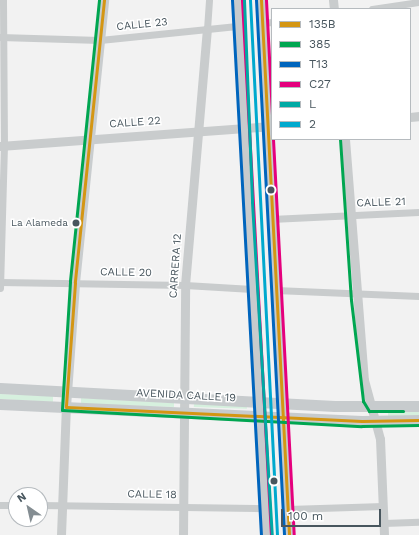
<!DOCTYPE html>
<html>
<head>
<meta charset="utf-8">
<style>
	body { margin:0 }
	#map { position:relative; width:419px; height:535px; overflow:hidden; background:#f2f2f2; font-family:"Work Sans",sans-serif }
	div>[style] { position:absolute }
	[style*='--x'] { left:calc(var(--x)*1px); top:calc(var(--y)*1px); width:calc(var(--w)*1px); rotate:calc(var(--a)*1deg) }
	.green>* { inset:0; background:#d6f0de; transform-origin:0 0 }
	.minor>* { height:7px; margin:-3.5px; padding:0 3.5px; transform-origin:3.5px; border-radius:3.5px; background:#c9cccd }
	.tertiary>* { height:9px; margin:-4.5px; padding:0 4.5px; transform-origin:4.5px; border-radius:4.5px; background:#c9cccd }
	.secondary>* { height:10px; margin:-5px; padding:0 5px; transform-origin:5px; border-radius:5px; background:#c9cdcf }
	.primary>* { height:11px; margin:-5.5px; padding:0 5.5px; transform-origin:5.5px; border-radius:5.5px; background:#c7cbcd }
	.bus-1>* { height:3px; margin:-1.5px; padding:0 1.5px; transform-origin:1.5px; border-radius:1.5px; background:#d49613 }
	.bus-2>* { height:3px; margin:-1.5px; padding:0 1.5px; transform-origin:1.5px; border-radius:1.5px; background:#00a651 }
	.bus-3>* { height:3px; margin:-1.5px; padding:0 1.5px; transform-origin:1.5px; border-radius:1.5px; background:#0065bd }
	.bus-4>* { height:3px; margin:-1.5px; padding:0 1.5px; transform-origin:1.5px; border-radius:1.5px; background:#e5007d }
	.bus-5>* { height:3px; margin:-1.5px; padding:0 1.5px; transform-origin:1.5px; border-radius:1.5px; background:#00a9a4 }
	.bus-6>* { height:3px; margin:-1.5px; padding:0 1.5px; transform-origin:1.5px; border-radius:1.5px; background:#00a9ce }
	.dots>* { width:11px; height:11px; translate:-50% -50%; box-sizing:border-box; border:2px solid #fff; border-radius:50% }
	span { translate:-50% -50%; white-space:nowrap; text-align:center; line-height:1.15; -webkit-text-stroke:3px #fff; paint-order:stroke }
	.bus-label { font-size:10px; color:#48565e }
	.right { translate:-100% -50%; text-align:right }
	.street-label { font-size:11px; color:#48565e }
	.legend { position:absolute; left:271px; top:8px; width:140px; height:132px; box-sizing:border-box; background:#fff; border:1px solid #b6bbbf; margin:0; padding:5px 7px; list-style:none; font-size:12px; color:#48565e }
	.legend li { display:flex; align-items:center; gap:8px; height:20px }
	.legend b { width:20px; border:1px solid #b6bbbf }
	.north { position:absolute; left:8px; top:487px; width:40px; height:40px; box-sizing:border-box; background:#fff; border:1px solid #b6bbbf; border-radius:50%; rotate:326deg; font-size:11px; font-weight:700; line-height:16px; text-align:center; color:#48565e }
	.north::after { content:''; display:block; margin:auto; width:14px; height:18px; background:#848d92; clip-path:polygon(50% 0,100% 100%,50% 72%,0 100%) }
	.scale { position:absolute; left:281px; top:509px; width:100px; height:18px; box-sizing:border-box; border:2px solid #48565e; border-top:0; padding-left:5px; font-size:12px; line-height:14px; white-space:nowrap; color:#48565e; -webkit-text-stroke:3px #fff; paint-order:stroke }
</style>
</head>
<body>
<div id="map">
	<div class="green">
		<i style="clip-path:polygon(0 394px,53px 396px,53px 402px,0 399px)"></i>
		<i style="clip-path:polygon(81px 398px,174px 403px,174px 407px,81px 404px)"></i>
		<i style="left:194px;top:403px;width:53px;height:4px;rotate:2deg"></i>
		<i style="clip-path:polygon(419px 411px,419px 417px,388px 417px,388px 412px)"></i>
	</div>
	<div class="minor">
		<i style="--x:372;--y:9;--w:48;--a:-8.5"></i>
		<i style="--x:262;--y:23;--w:10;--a:-6"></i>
		<i style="--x:207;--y:29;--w:29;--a:-86"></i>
		<i style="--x:0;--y:37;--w:100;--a:1.7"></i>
		<i style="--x:100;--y:40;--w:140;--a:-5.8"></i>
		<i style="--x:271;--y:219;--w:148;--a:-2.7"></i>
		<i style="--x:0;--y:282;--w:185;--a:0.9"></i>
		<i style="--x:185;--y:285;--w:67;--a:3.4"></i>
		<i style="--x:0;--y:288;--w:142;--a:-88.4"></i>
		<i style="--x:4;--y:146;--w:146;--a:-90.4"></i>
		<i style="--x:275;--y:290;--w:144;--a:2.4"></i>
		<i style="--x:0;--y:505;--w:16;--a:0"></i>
		<i style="--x:40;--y:505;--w:225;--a:0.8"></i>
		<i style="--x:288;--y:509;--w:95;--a:-1.8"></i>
		<i style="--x:384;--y:523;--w:35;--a:-2"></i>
	</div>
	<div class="tertiary">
		<i style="--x:333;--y:0;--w:9;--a:84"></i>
		<i style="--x:410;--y:117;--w:9;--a:-6"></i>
		<i style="--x:345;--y:139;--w:242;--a:85.5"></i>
		<i style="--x:364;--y:380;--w:61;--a:74.8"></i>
		<i style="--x:380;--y:439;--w:96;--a:87.6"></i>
		<i style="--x:0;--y:146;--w:273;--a:-4.2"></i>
		<i style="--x:61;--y:535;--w:128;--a:-87.8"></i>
		<i style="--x:183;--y:535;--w:250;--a:-89.5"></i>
		<i style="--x:185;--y:285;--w:257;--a:-85.1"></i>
	</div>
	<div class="secondary">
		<i style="--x:66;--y:407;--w:124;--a:-85.8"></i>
		<i style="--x:75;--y:283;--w:284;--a:-84.1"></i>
	</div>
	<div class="primary">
		<i style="--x:237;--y:0;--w:536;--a:86.9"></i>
		<i style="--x:261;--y:0;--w:536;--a:87"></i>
		<i style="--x:0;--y:388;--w:335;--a:3.1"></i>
		<i style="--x:335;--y:406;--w:84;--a:0"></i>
		<i style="--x:0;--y:404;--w:362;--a:2.7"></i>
		<i style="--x:362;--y:421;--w:57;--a:-1"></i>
	</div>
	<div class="bus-1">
		<i style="--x:104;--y:0;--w:284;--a:95.9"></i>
		<i style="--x:75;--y:283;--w:124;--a:94.2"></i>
		<i style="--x:66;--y:407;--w:296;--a:2.7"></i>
		<i style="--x:362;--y:421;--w:57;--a:-1"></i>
		<i style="--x:261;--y:0;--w:536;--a:87"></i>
	</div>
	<div class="bus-2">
		<i style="--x:99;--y:0;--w:283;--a:95.9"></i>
		<i style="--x:70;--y:282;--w:128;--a:93.6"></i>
		<i style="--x:62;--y:410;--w:300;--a:3.1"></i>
		<i style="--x:362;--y:426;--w:57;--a:-1"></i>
		<i style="--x:340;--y:139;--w:161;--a:86.1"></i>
		<i style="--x:351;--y:300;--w:102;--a:83.2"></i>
		<i style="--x:363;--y:401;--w:12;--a:59"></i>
		<i style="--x:369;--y:411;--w:34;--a:0"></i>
	</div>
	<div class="bus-3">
		<i style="--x:232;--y:0;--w:536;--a:86.9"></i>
		<i style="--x:256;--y:0;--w:536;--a:87"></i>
	</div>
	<div class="bus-4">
		<i style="--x:242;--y:0;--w:536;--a:86.9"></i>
		<i style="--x:266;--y:0;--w:115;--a:87"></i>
		<i style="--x:273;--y:139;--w:397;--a:87"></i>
	</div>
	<div class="bus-5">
		<i style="--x:244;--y:0;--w:202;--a:87.7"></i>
		<i style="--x:252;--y:202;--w:334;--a:86.6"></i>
	</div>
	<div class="bus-6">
		<i style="--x:250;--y:0;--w:536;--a:87.11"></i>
	</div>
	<div class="dots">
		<i style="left:271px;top:190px;background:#48565e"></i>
		<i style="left:76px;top:223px;background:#48565e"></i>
		<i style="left:274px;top:481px;background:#48565e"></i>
	</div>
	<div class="bus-label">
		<span class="right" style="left:68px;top:223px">La Alameda</span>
	</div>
	<div class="street-label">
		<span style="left:142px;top:25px;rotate:-6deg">CALLE 23</span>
		<span style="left:135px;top:123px;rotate:-4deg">CALLE 22</span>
		<span style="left:381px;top:203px;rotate:-2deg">CALLE 21</span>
		<span style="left:176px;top:266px;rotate:-86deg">CARRERA 12</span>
		<span style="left:126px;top:273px;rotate:1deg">CALLE 20</span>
		<span style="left:186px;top:396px;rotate:3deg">AVENIDA CALLE 19</span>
		<span style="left:152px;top:495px;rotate:1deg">CALLE 18</span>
	</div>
	<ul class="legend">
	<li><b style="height:5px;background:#d49613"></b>135B</li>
	<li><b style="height:5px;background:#00a651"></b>385</li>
	<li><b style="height:5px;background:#0065bd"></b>T13</li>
	<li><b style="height:5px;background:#e5007d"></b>C27</li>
	<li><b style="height:5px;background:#00a9a4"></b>L</li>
	<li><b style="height:5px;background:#00a9ce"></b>2</li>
	</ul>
	<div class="north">N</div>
	<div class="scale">100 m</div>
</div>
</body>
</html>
